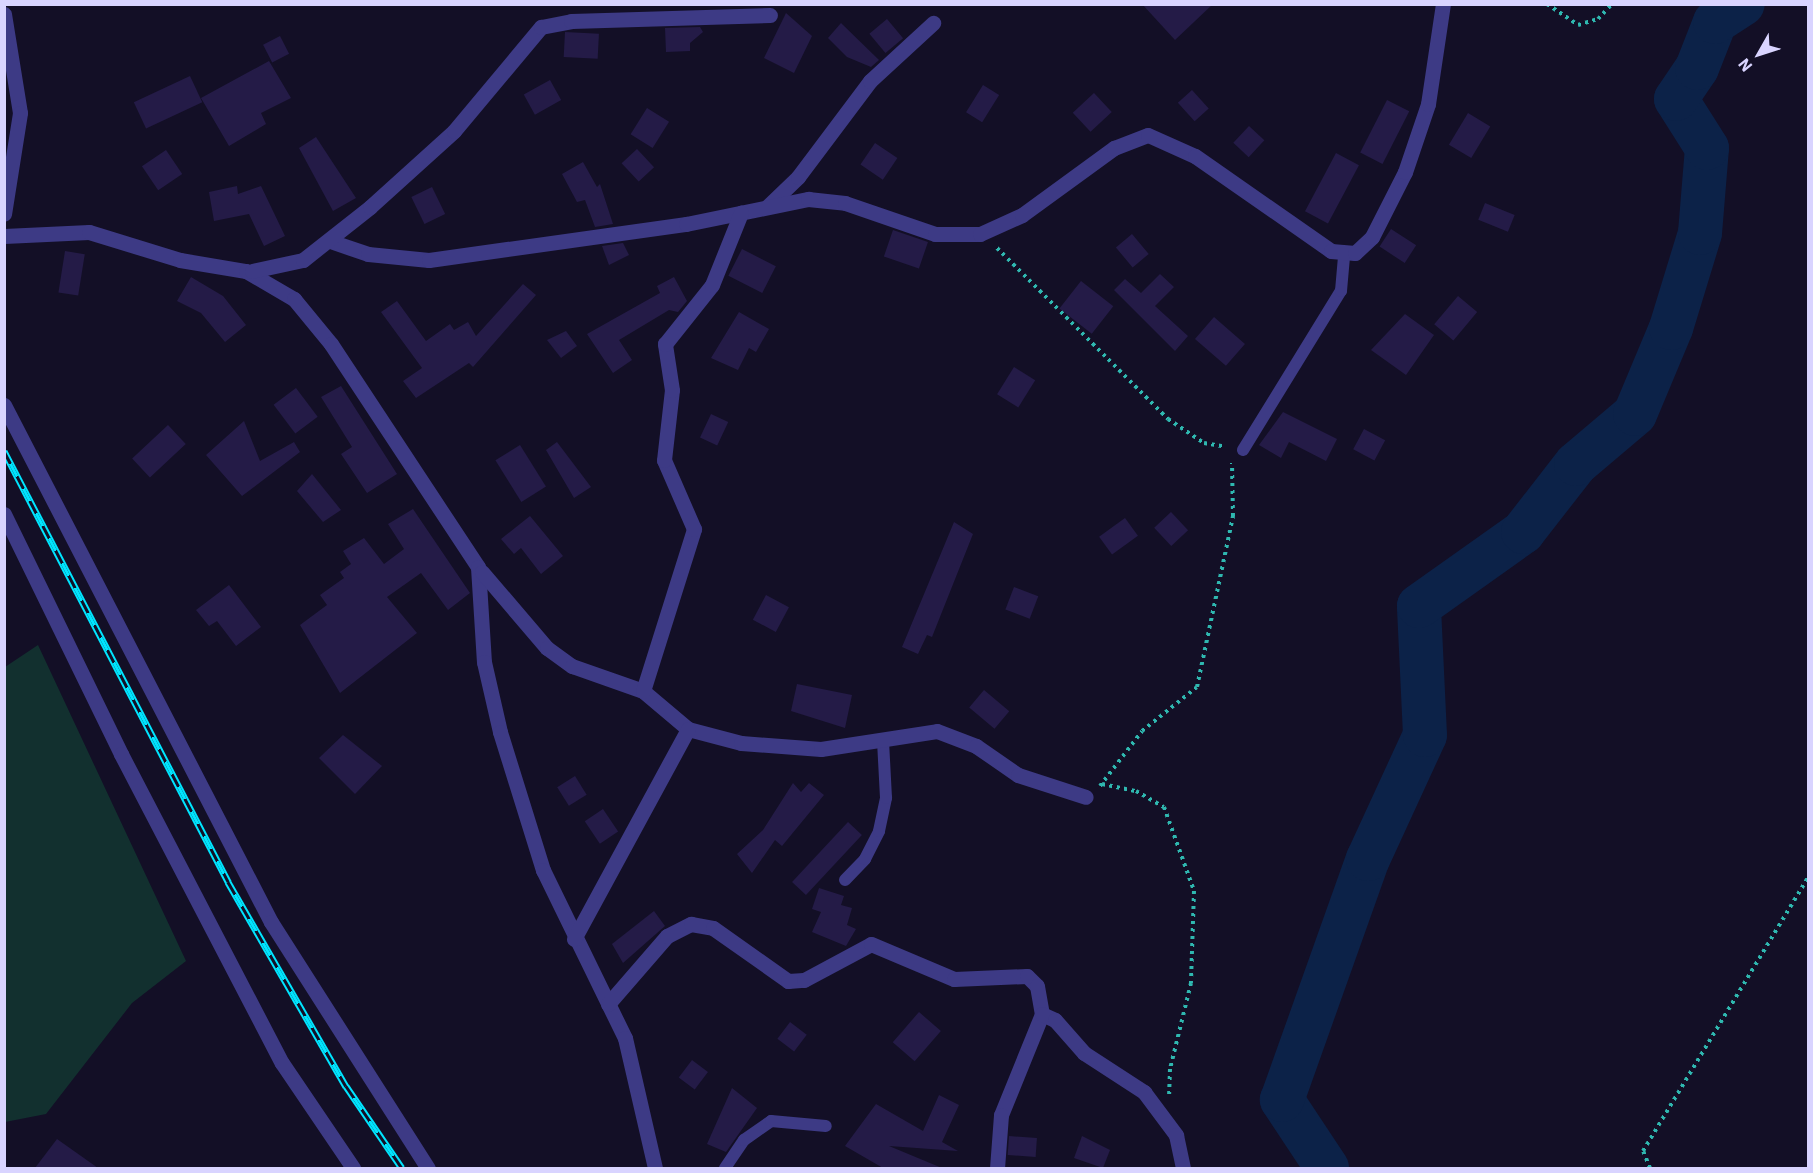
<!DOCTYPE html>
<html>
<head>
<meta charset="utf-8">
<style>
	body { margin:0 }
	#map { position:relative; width:1813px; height:1173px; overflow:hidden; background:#130f26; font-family:"IBM Plex Sans",sans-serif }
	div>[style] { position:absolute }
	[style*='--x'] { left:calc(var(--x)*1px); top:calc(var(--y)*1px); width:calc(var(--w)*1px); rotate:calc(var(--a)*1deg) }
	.green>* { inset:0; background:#12302f }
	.river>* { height:44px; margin:-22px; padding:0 22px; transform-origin:22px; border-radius:22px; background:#0c2248 }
	.building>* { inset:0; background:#241b47; transform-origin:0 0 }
	.path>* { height:4px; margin-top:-2px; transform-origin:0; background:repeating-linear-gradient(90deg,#2fb8b0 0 3px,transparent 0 7.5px) }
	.service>* { height:12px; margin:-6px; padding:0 6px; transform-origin:6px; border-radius:6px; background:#3d3a85 }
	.minor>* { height:15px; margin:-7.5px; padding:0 7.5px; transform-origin:7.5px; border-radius:7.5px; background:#3d3a85 }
	.tertiary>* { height:15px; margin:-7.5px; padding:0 7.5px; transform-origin:7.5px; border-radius:7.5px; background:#3d3a85 }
	.rail>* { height:7px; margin-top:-3.5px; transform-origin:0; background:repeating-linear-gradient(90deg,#130f26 0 14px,#00e5ff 0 28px); box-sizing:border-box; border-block:2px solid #00e5ff }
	span { translate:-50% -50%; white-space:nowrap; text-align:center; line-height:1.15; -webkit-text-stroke:6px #130f26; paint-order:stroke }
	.frame { position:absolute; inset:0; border:6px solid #d9d4ff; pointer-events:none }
	.north { position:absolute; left:1729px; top:24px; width:60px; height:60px; -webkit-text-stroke:4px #130f26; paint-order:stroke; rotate:231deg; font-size:16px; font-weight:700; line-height:24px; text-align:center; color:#d9d4ff }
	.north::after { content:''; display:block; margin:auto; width:21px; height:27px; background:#d9d4ff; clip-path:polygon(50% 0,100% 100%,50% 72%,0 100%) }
</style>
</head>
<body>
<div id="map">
	<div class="green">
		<i style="clip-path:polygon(38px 645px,186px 961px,132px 1003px,46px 1114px,5px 1122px,5px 667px)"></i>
	</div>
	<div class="river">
		<i style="--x:1327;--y:1168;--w:82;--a:-123.5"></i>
		<i style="--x:1282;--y:1100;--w:256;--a:-70.4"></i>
		<i style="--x:1368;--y:859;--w:136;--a:-65.3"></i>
		<i style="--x:1425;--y:735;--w:129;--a:-92.7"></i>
		<i style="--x:1419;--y:606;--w:128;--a:-35.4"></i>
		<i style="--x:1523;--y:532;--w:86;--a:-52.1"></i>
		<i style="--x:1576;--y:464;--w:77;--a:-40.3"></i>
		<i style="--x:1635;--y:414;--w:93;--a:-67.3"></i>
		<i style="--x:1671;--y:328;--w:99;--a:-73"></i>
		<i style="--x:1700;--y:233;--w:85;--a:-85.3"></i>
		<i style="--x:1707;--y:148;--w:58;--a:-122.3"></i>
		<i style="--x:1676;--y:99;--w:37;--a:-56"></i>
		<i style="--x:1697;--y:68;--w:49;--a:-68.6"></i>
		<i style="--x:1715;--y:22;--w:33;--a:-33"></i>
	</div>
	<div class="building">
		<i style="clip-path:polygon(1142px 4px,1213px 4px,1175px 40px)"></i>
		<i style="clip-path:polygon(786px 13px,812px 36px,794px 73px,764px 58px)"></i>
		<i style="left:887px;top:19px;width:25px;height:23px;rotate:50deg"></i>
		<i style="clip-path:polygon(841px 23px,879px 60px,871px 67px,847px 57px,828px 38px)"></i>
		<i style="clip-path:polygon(700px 27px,703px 32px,690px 43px,690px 51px,666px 52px,665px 28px)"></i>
		<i style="left:565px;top:32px;width:34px;height:25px;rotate:3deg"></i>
		<i style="left:280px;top:36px;width:20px;height:19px;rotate:63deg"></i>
		<i style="clip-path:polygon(269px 61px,291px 98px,261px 113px,266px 124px,229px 146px,201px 98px)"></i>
		<i style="left:190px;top:76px;width:29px;height:62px;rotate:65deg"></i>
		<i style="left:550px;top:80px;width:23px;height:30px;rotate:61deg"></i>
		<i style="left:983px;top:85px;width:19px;height:32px;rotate:32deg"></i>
		<i style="left:1192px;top:90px;width:25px;height:19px;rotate:48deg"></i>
		<i style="left:1094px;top:93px;width:26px;height:29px;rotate:47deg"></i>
		<i style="left:1387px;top:100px;width:25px;height:59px;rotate:27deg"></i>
		<i style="left:647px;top:108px;width:26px;height:31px;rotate:32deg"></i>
		<i style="left:1468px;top:113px;width:26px;height:37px;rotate:31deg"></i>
		<i style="left:1249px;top:126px;width:21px;height:23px;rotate:43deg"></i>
		<i style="clip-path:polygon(316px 137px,356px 198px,333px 211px,299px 148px)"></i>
		<i style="left:875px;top:143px;width:27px;height:26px;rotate:34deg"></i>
		<i style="left:637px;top:149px;width:25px;height:21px;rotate:47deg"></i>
		<i style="left:166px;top:150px;width:29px;height:29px;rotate:56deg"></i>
		<i style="left:1336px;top:153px;width:26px;height:66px;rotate:28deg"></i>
		<i style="clip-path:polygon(583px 162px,597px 187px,600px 184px,613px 224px,595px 227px,585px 200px,577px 202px,562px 174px)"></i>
		<i style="clip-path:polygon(237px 186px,238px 194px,261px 186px,285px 236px,264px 246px,249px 214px,214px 221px,209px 192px)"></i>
		<i style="left:432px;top:187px;width:30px;height:23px;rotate:64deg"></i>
		<i style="left:1485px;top:203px;width:32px;height:18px;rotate:22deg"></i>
		<i style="left:1391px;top:229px;width:30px;height:21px;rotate:33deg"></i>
		<i style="left:893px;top:230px;width:37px;height:28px;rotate:19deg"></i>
		<i style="left:1132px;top:234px;width:26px;height:21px;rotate:50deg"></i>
		<i style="clip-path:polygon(623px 243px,629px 255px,609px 265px,602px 246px)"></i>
		<i style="left:742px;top:249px;width:38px;height:30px;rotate:27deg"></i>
		<i style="left:65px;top:251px;width:20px;height:42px;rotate:9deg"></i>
		<i style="clip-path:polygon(1160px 274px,1174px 287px,1155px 306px,1188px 336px,1175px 351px,1114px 290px,1125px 279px,1141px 293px)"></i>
		<i style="clip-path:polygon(191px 277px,223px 296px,246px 325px,225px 342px,201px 313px,177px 301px)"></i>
		<i style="clip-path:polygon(674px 277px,687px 301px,678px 312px,669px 310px,619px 340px,632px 360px,613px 373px,587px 334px,660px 293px,657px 286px)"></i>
		<i style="left:1081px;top:281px;width:41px;height:35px;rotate:38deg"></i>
		<i style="clip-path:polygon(523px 284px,536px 295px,473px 367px,469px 363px,416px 398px,403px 381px,422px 368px,381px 312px,397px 301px,426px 341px,450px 324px,454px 330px,468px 322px,476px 336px)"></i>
		<i style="left:1458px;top:296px;width:25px;height:37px;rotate:40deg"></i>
		<i style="clip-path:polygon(739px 312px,769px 329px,756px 352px,749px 348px,738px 370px,711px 358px)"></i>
		<i style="clip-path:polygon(1405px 314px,1434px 335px,1406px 375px,1371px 350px)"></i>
		<i style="left:1214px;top:317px;width:41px;height:29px;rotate:41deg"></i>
		<i style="clip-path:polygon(566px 331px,577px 346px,561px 358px,547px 340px)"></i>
		<i style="left:1014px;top:367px;width:25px;height:32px;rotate:32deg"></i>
		<i style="clip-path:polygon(341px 386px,397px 474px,367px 493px,341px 454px,352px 447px,321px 397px)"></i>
		<i style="left:296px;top:388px;width:36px;height:28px;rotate:53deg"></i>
		<i style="clip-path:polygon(1283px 412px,1337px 439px,1326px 461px,1289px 442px,1281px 458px,1259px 445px)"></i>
		<i style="left:711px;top:414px;width:19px;height:26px;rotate:25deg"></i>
		<i style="clip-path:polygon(244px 421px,260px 461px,294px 442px,300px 452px,242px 496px,206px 455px)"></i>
		<i style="left:168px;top:425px;width:26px;height:49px;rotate:47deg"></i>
		<i style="left:1364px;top:429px;width:24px;height:23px;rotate:28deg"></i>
		<i style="clip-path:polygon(557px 442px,591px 487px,574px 498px,546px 450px)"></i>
		<i style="left:520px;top:445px;width:49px;height:29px;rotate:58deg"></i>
		<i style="clip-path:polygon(312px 474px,341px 510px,323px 522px,297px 491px)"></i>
		<i style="clip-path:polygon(413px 509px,470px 593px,448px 610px,421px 573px,387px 597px,417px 633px,340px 693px,300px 625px,327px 605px,320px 595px,344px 578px,340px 572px,351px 564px,343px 551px,364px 538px,384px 564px,404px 549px,388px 524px)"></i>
		<i style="left:1171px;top:512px;width:25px;height:23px;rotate:47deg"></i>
		<i style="clip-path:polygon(530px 516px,563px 556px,541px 574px,521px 548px,514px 554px,501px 539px)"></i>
		<i style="left:1125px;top:518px;width:22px;height:32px;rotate:54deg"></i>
		<i style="clip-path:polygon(954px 522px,973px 534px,932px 637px,927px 635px,918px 654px,902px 647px)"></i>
		<i style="clip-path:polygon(229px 585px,261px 627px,236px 646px,217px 621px,209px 626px,196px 610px)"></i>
		<i style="left:1014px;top:587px;width:26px;height:24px;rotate:21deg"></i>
		<i style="left:766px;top:595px;width:26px;height:28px;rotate:28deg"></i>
		<i style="clip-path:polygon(797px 684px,852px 695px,845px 728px,791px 711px)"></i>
		<i style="left:984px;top:690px;width:33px;height:23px;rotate:40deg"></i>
		<i style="clip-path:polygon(343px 735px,382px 766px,355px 794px,319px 758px)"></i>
		<i style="left:575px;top:776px;width:22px;height:21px;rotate:58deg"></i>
		<i style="clip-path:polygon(793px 783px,801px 792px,809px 783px,824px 795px,782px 846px,775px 840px,752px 873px,737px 854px,763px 830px)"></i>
		<i style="left:603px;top:809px;width:27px;height:22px;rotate:56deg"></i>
		<i style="left:848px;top:822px;width:19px;height:82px;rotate:43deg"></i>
		<i style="clip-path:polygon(819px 888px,844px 896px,841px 905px,852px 908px,847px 925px,856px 929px,846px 946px,812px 932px,821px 912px,812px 909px)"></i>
		<i style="clip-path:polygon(654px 911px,665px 926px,623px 963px,612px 944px)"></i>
		<i style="left:919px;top:1012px;width:29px;height:40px;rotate:41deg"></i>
		<i style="left:790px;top:1022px;width:21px;height:21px;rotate:37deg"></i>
		<i style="left:692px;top:1060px;width:20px;height:22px;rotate:37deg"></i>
		<i style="clip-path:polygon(732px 1088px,757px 1108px,726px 1152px,707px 1144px)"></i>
		<i style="clip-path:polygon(939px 1095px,959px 1105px,942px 1142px,958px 1151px,889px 1146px,942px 1168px,883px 1168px,845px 1146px,876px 1104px,923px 1131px)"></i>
		<i style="left:1009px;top:1136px;width:28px;height:19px;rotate:4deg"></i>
		<i style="clip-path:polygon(1082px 1136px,1110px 1150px,1103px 1168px,1074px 1158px)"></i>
		<i style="clip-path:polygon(57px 1139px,98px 1168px,35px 1168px)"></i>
	</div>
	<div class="path">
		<i style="--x:1547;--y:4;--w:37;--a:34"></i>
		<i style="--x:1578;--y:25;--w:21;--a:-17"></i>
		<i style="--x:1598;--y:19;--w:21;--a:-47"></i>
		<i style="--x:997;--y:248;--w:242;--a:45"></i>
		<i style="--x:1168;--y:419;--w:43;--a:33.7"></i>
		<i style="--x:1204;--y:443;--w:22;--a:10"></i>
		<i style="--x:1102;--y:784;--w:35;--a:12"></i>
		<i style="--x:1136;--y:791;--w:32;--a:30"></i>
		<i style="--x:1164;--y:807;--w:89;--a:70.3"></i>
		<i style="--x:1194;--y:891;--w:92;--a:91.9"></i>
		<i style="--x:1191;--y:983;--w:89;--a:103.7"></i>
		<i style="--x:1170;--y:1069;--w:25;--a:92"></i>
		<i style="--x:1100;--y:786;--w:69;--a:-52.6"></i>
		<i style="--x:1142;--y:731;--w:70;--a:-38.7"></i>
		<i style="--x:1197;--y:687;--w:175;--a:-78.1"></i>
		<i style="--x:1233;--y:516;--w:53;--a:-91.1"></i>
		<i style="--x:1650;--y:1168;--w:18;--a:-112"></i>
		<i style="--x:1643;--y:1151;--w:319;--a:-58.9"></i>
	</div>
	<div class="service">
		<i style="--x:1243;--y:450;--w:187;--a:-58.4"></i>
		<i style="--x:1341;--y:291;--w:37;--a:-85"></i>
		<i style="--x:845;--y:880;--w:29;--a:-46"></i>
		<i style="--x:865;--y:859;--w:31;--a:-63"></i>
		<i style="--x:879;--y:831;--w:34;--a:-78"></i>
		<i style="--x:886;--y:798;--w:57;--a:-93"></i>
		<i style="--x:725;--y:1168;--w:34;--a:-56"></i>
		<i style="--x:744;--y:1140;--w:33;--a:-35"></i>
		<i style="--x:771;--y:1121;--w:55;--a:5.2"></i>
	</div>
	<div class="minor">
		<i style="--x:768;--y:206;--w:42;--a:-44"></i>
		<i style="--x:798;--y:177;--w:120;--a:-53.1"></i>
		<i style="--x:870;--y:81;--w:86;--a:-42.6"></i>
		<i style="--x:4;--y:236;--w:85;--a:-2.7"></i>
		<i style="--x:89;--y:232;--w:95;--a:17.1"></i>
		<i style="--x:180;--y:260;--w:67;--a:9.5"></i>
		<i style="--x:246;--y:271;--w:56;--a:30.3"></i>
		<i style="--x:294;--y:299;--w:58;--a:50.6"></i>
		<i style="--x:331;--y:344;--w:267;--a:56.6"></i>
		<i style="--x:478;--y:567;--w:95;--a:86.4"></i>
		<i style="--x:484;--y:662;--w:72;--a:77.1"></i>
		<i style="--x:500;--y:732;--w:145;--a:72.7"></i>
		<i style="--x:543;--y:870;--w:187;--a:64"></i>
		<i style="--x:625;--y:1038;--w:133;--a:77"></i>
		<i style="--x:330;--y:241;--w:40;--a:18.9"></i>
		<i style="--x:368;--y:254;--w:61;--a:5.6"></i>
		<i style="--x:429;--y:260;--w:260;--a:-8"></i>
		<i style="--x:686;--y:224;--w:125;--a:-11.6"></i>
		<i style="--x:808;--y:199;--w:37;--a:6"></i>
		<i style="--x:845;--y:203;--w:95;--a:19"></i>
		<i style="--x:935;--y:234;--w:45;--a:0"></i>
		<i style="--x:980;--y:234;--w:46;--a:-24.3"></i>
		<i style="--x:1022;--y:215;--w:114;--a:-36.1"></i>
		<i style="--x:1114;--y:148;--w:36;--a:-21"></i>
		<i style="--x:1148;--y:135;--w:51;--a:24.1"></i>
		<i style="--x:1195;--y:156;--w:166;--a:34.9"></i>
		<i style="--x:1331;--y:251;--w:24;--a:5"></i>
		<i style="--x:1355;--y:253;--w:23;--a:-43"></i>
		<i style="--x:1372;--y:237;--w:73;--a:-63.1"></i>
		<i style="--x:1405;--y:172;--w:72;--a:-71.3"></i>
		<i style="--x:1428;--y:104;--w:101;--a:-81.5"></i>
		<i style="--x:252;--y:271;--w:52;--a:-12.2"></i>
		<i style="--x:303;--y:260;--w:85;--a:-38.3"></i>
		<i style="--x:370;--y:207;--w:113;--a:-42.1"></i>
		<i style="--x:454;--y:131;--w:136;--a:-50.1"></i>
		<i style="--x:541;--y:27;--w:31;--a:-11"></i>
		<i style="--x:571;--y:21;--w:199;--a:-1.7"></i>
		<i style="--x:4;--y:405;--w:582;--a:62.69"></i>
		<i style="--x:271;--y:922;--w:292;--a:57.5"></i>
		<i style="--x:4;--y:514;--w:267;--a:64"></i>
		<i style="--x:121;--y:754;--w:348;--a:62.5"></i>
		<i style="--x:282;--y:1063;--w:127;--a:55.9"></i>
		<i style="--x:482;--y:572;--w:100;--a:49.5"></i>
		<i style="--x:547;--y:648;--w:31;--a:36"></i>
		<i style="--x:572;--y:666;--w:75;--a:19.4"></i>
		<i style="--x:643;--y:691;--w:59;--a:40.2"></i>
		<i style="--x:688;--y:729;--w:55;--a:14.8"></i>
		<i style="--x:741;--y:743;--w:80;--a:4.3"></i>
		<i style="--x:821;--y:749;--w:117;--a:-8.8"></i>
		<i style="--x:937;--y:731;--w:42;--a:21"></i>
		<i style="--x:976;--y:746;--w:51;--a:34.6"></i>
		<i style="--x:1018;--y:775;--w:71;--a:17.9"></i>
		<i style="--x:643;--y:691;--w:170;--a:-72.5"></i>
		<i style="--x:694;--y:529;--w:75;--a:-113.5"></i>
		<i style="--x:664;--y:460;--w:70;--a:-83.5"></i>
		<i style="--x:672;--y:390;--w:47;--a:-98.7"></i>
		<i style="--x:665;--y:344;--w:75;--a:-51.5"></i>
		<i style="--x:712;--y:285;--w:78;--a:-68.1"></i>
		<i style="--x:574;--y:939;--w:239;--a:-61.5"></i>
		<i style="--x:608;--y:1004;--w:90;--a:-49.1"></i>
		<i style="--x:667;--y:936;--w:27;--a:-27"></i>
		<i style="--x:691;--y:924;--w:22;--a:10"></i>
		<i style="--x:713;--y:928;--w:92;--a:35.2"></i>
		<i style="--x:788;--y:981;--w:16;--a:-4"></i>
		<i style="--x:804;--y:980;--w:76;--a:-28.2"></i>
		<i style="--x:871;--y:944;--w:90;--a:22.9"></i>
		<i style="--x:954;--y:979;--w:73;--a:-2.4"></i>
		<i style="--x:1027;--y:976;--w:14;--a:45"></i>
		<i style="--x:1037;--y:986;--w:28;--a:80"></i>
		<i style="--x:1042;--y:1014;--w:109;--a:112.1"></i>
		<i style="--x:1001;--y:1115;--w:53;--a:94.3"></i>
		<i style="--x:1042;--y:1014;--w:14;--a:25"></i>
		<i style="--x:1055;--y:1020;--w:44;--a:48.7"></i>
		<i style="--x:1084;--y:1053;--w:72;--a:33"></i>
		<i style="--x:1144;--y:1092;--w:54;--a:53.3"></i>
		<i style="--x:1176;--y:1135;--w:34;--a:78"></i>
	</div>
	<div class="tertiary">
		<i style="--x:4;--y:14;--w:100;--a:80.8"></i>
		<i style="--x:20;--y:113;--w:102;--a:99"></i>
	</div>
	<div class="rail">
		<i style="--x:4;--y:451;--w:486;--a:62.5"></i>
		<i style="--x:228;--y:882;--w:236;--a:60"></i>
		<i style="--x:346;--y:1086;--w:99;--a:55.7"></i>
	</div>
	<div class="frame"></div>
	<div class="north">N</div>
</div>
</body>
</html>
